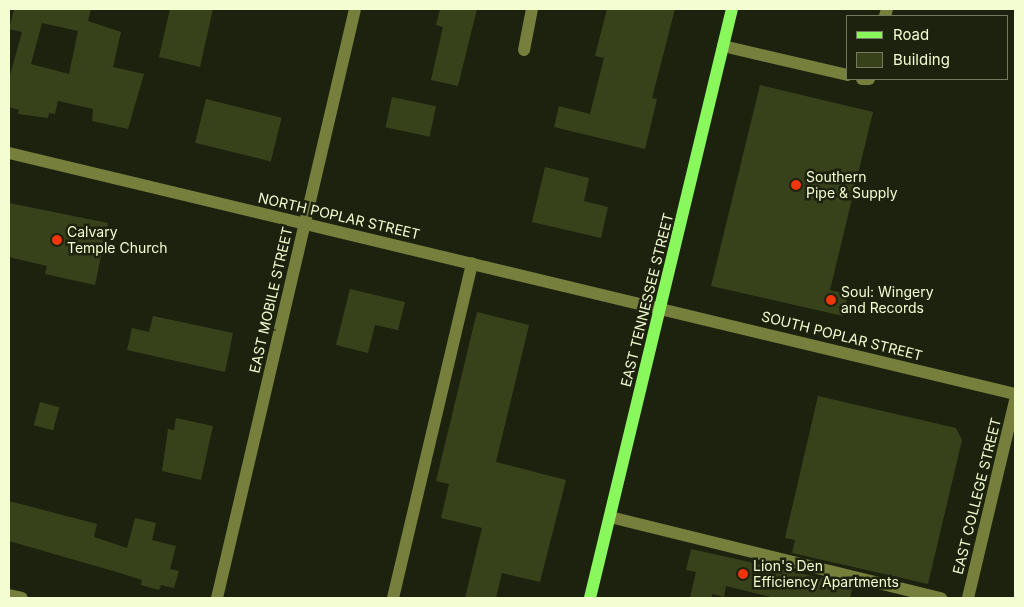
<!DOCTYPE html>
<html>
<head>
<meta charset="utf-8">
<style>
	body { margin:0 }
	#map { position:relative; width:1024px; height:607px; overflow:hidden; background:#1d220f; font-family:Inter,sans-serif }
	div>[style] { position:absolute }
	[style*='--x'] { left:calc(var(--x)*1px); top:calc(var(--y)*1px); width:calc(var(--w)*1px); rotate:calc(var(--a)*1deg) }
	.building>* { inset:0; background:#37421b; transform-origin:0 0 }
	.minor>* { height:12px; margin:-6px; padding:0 6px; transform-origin:6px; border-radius:6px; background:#767f3c }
	.major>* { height:12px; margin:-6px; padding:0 6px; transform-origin:6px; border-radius:6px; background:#89f85d }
	.dots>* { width:14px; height:14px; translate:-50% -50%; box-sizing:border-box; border:2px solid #1d220f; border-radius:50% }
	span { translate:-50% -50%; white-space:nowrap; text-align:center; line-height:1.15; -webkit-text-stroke:5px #1d220f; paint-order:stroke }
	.poi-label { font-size:14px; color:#f4fdd1 }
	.left { translate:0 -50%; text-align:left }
	.street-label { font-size:14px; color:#f4fdd1 }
	.frame { position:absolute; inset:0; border:10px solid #f4fdd1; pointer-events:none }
	.legend { position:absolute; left:846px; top:15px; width:162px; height:65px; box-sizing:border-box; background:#1d220f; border:1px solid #737a5d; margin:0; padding:6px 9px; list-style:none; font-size:15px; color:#f4fdd1 }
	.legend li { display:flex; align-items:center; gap:10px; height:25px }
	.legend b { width:25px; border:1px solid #737a5d }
</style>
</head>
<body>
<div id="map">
	<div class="building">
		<i style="clip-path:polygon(evenodd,14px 9px,91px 9px,88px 21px,121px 32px,113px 67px,144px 74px,128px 129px,92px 121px,93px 109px,58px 101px,55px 114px,49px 113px,48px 118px,18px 114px,19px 110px,9px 107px,9px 79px,22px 32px,9px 29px,14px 9px,42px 23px,78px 31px,69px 74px,31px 64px,42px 23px)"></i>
		<i style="clip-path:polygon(170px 9px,213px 9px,200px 67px,159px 57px)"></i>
		<i style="clip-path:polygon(440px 9px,477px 9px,458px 86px,431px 80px,443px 27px,436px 25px)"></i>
		<i style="clip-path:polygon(607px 9px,675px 9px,652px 98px,657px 99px,645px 149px,554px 127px,559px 106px,590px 114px,604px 58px,595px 56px)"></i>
		<i style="clip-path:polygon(760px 85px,873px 112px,830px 290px,848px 294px,843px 316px,711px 286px)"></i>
		<i style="left:392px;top:97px;width:45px;height:31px;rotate:12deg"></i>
		<i style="left:206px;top:99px;width:78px;height:45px;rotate:14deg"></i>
		<i style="clip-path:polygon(545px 167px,589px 178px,584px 201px,608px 207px,601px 238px,532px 222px)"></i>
		<i style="clip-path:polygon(9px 203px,108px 223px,95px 285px,45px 274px,47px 266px,9px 257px)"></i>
		<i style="clip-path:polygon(350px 289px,405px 302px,398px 330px,375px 325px,368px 353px,336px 345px)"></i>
		<i style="clip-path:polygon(477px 312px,529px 325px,496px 462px,566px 480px,540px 582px,502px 573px,496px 598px,465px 598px,482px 528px,441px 518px,449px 484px,436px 481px)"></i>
		<i style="clip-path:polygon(153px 316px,233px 333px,225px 372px,127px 350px,132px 328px,149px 332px)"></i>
		<i style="clip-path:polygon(818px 396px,956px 428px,962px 440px,928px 584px,792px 553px,795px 540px,785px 538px)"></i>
		<i style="left:40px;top:402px;width:20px;height:24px;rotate:15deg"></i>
		<i style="clip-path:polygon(176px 418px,213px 426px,201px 480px,162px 471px,168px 429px,174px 430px)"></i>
		<i style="clip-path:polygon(9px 501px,97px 524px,94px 537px,127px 548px,135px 518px,156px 523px,152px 540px,176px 546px,170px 569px,179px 571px,174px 588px,161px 585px,159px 590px,141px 585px,142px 580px,120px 573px,9px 541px)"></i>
		<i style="clip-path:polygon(691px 549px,853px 585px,850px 598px,775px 598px,726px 586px,724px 597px,712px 594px,712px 598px,690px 598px,696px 572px,686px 570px)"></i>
	</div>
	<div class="minor">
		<i style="--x:885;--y:16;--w:7;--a:-74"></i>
		<i style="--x:723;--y:46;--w:128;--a:13.1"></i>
		<i style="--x:524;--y:50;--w:42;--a:-79"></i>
		<i style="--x:862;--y:79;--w:7;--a:0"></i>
		<i style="--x:9;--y:153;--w:1034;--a:13.47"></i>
		<i style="--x:610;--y:517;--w:341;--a:13.8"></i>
		<i style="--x:9;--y:595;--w:13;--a:13"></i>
		<i style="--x:217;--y:598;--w:605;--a:-76.81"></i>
		<i style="--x:393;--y:598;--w:344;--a:-76.7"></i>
		<i style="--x:968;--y:598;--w:204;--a:-76.6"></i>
	</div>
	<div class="major">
		<i style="--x:590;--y:598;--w:606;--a:-76.45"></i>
	</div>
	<div class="dots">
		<i style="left:796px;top:185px;background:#f0350a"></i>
		<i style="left:57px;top:240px;background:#f0350a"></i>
		<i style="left:831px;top:300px;background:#f0350a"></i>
		<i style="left:743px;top:574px;background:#f0350a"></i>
	</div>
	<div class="poi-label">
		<span class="left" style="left:806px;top:185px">Southern<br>Pipe &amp; Supply</span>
		<span class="left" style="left:67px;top:240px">Calvary<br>Temple Church</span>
		<span class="left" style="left:841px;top:300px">Soul: Wingery<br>and Records</span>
		<span class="left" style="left:753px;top:574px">Lion's Den<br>Efficiency Apartments</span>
	</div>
	<div class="street-label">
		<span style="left:339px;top:216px;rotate:13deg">NORTH POPLAR STREET</span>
		<span style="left:271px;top:300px;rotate:-77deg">EAST MOBILE STREET</span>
		<span style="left:647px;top:300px;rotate:-76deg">EAST TENNESSEE STREET</span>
		<span style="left:842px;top:336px;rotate:14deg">SOUTH POPLAR STREET</span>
		<span style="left:977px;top:496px;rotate:-76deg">EAST COLLEGE STREET</span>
	</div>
	<div class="frame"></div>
	<ul class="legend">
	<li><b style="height:6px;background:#89f85d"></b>Road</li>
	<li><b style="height:14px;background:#37421b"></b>Building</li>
	</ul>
</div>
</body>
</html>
